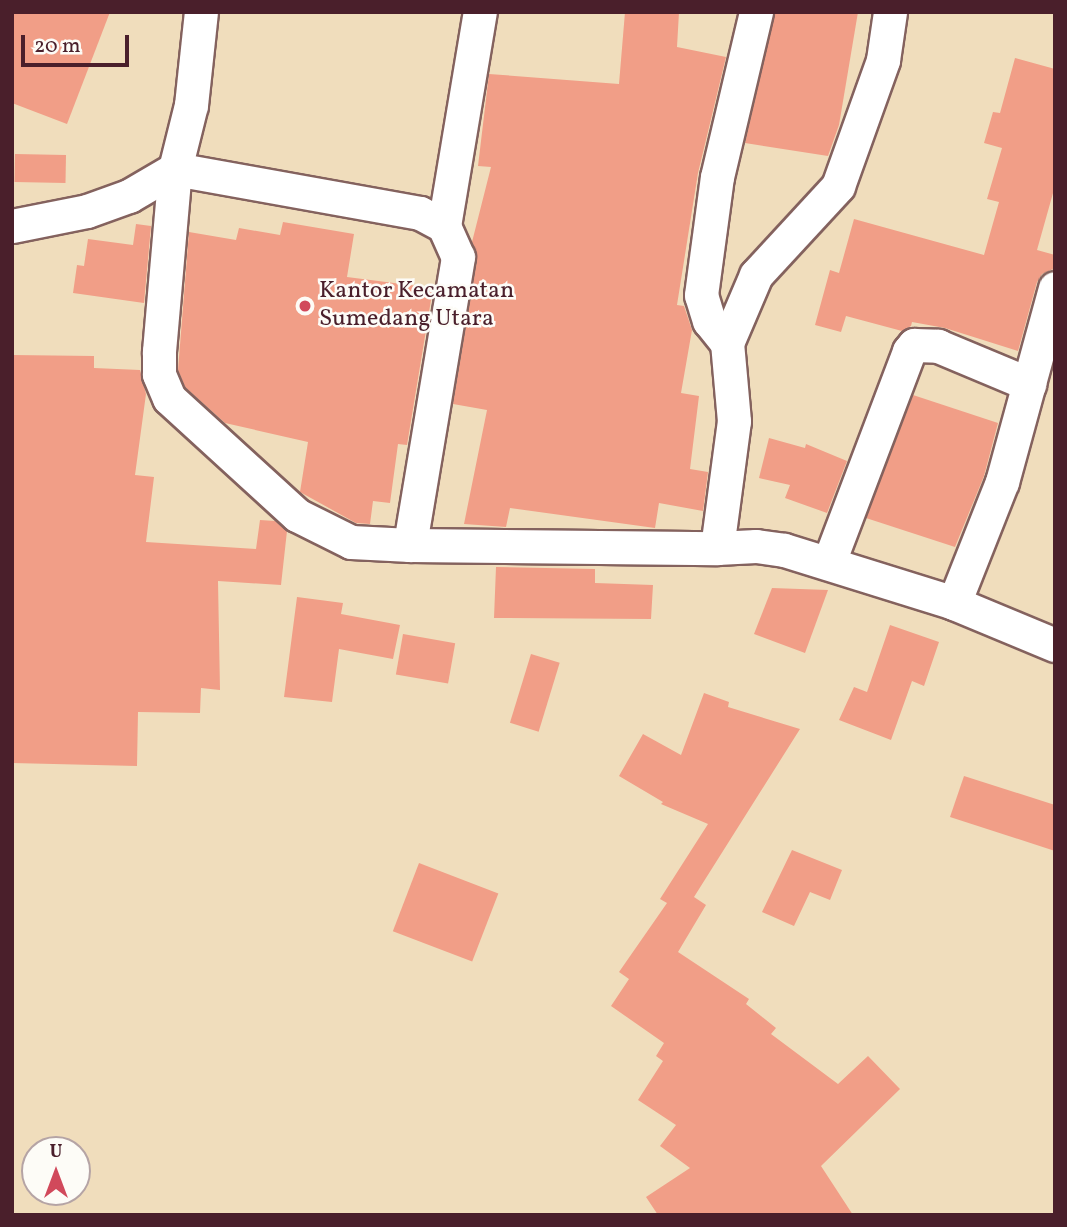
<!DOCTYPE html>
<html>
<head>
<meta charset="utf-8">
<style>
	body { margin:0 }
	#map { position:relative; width:1067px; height:1227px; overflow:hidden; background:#f0ddbc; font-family:Vollkorn,serif }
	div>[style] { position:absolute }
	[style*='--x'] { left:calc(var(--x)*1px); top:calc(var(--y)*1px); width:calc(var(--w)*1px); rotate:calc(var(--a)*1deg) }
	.building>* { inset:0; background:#f19e87; transform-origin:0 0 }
	.roads { filter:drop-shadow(2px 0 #84625e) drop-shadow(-2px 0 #84625e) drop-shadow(0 2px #84625e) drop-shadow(0 -2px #84625e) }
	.street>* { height:33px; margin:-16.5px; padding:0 16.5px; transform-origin:16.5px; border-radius:16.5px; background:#fff }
	.dots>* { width:19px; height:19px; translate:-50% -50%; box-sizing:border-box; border:4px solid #fdfcf7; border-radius:50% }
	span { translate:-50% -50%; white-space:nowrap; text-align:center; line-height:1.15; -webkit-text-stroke:5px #fdfcf7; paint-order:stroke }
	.poi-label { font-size:24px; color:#4a1f2b }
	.left { translate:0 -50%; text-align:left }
	.frame { position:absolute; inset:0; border:14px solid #4a1f2b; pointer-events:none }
	.north { position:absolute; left:21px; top:1136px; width:70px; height:70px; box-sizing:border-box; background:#fdfcf7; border:2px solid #b5a4a5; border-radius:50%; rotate:0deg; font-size:19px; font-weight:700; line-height:28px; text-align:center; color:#4a1f2b }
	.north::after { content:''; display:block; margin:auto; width:24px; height:32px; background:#d1495b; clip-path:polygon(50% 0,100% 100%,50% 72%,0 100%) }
	.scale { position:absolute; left:21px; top:35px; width:108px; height:32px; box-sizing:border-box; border:4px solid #4a1f2b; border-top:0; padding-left:9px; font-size:21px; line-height:24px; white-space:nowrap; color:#4a1f2b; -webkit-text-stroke:5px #fdfcf7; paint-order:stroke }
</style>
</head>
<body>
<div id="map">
	<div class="building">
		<i style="clip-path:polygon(12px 12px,110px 12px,67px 124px,12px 103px)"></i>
		<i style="clip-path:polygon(625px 12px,679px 12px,677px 47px,726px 57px,698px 173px,677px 305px,684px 306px,692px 330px,681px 393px,699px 396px,690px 469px,708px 472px,703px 511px,659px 503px,655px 528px,510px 508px,506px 527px,464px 524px,487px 410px,453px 404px,477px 260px,472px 242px,491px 167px,478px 166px,489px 74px,619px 84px)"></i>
		<i style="clip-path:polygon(775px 12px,858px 12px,839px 125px,828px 156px,745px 143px)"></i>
		<i style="clip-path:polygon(1015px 58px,1055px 69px,1055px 186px,1037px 250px,1055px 255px,1055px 264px,1053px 269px,1042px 274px,1037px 282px,1018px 351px,945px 328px,912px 322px,911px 326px,902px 331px,846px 316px,841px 332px,815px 325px,830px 270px,839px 273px,854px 219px,984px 255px,999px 202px,987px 199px,1002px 148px,984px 143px,993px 112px,1000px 113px)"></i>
		<i style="left:15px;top:154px;width:51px;height:28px;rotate:1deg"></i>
		<i style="clip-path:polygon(283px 222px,354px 234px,347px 277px,433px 288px,407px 445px,398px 444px,390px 503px,373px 501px,370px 524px,356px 523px,300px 492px,308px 442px,225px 423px,185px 387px,178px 370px,189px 232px,236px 240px,239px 228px,280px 235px)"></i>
		<i style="clip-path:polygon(136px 224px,151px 226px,144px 303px,73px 293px,77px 265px,84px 266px,88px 239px,133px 245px)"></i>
		<i style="clip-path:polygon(12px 355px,94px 356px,94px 368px,140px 370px,146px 394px,135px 475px,154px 477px,146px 542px,256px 549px,260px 520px,275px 521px,287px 531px,281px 585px,218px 581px,220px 690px,201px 688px,200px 713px,138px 712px,137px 766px,12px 763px)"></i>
		<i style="clip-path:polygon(913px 395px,998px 423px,984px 476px,955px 547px,866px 518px)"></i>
		<i style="clip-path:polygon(769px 438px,805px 448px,806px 444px,847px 461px,827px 513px,785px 498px,790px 485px,759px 478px)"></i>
		<i style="clip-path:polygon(496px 567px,595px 569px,595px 583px,653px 585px,651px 619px,494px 618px)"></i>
		<i style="clip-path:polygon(772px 588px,828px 590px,805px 653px,754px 634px)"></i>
		<i style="clip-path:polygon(297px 597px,343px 603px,341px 614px,400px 625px,393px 659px,339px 649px,332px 702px,284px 697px)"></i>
		<i style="clip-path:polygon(890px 625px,939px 642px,924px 686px,912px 681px,891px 740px,839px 720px,854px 687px,867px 692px)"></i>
		<i style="left:403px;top:634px;width:53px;height:41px;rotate:10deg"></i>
		<i style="left:531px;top:654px;width:30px;height:72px;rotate:17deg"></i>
		<i style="clip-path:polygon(704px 693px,729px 702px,728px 707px,800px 729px,694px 897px,706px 905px,678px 952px,749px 999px,746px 1004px,776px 1028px,771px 1034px,838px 1084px,868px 1056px,900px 1089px,821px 1166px,853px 1215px,658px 1215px,646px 1197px,690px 1168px,660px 1146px,676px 1125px,638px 1100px,663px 1061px,656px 1056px,664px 1043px,611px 1006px,629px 979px,619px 972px,667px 903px,660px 899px,708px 824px,661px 804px,663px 802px,619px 776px,643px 734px,681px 755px)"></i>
		<i style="clip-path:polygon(964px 776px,1055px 805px,1055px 851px,950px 817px)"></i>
		<i style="clip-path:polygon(792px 850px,842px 870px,830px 900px,810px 892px,794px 926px,762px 912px)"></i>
		<i style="left:419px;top:863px;width:85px;height:73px;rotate:21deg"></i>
	</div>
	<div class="roads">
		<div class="street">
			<i style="--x:12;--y:226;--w:76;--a:-11.3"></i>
			<i style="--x:87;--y:211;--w:45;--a:-19.7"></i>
			<i style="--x:129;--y:196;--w:53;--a:-30.4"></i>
			<i style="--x:175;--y:169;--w:66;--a:-76"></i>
			<i style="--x:191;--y:105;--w:94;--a:-83.9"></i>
			<i style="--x:444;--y:226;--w:217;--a:-80.5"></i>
			<i style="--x:727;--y:343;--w:28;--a:-129"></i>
			<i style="--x:709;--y:321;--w:27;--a:-107"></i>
			<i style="--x:701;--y:295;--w:119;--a:-82.3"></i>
			<i style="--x:717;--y:177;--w:170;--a:-76.7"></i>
			<i style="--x:410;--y:545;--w:59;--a:-177.1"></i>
			<i style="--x:351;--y:542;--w:60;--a:-153.4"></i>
			<i style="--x:297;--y:515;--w:173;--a:-137.6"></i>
			<i style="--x:169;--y:398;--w:26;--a:-113"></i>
			<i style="--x:159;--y:374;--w:23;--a:-90"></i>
			<i style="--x:159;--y:351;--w:183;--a:-85"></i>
			<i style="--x:175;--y:169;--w:249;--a:10.2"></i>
			<i style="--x:420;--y:213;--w:27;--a:28"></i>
			<i style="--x:444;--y:226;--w:34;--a:66"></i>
			<i style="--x:458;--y:257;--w:292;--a:99.5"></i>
			<i style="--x:410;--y:545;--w:307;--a:0.6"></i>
			<i style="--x:717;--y:548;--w:39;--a:-3"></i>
			<i style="--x:756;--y:546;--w:28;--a:8"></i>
			<i style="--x:784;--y:550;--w:178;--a:17.3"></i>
			<i style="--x:954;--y:603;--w:109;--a:22.6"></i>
			<i style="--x:717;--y:548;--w:128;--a:-82.4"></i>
			<i style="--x:734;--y:421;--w:78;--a:-95.1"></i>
			<i style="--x:727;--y:343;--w:74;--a:-66.9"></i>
			<i style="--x:756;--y:275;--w:121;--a:-47.3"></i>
			<i style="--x:838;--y:186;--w:134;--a:-70.3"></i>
			<i style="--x:883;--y:60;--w:49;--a:-81.7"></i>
			<i style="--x:829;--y:562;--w:226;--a:-69.2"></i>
			<i style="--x:909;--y:351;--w:8;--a:-50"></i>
			<i style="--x:914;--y:345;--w:24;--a:2"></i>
			<i style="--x:938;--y:346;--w:99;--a:22.7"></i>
			<i style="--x:954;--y:603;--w:130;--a:-68.4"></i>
			<i style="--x:1002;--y:482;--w:201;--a:-74.7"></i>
		</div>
	</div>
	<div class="dots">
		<i style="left:305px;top:306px;background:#d1495b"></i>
	</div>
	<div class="poi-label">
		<span class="left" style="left:319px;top:306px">Kantor Kecamatan<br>Sumedang Utara</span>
	</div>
	<div class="frame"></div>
	<div class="north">U</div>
	<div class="scale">20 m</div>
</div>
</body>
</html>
